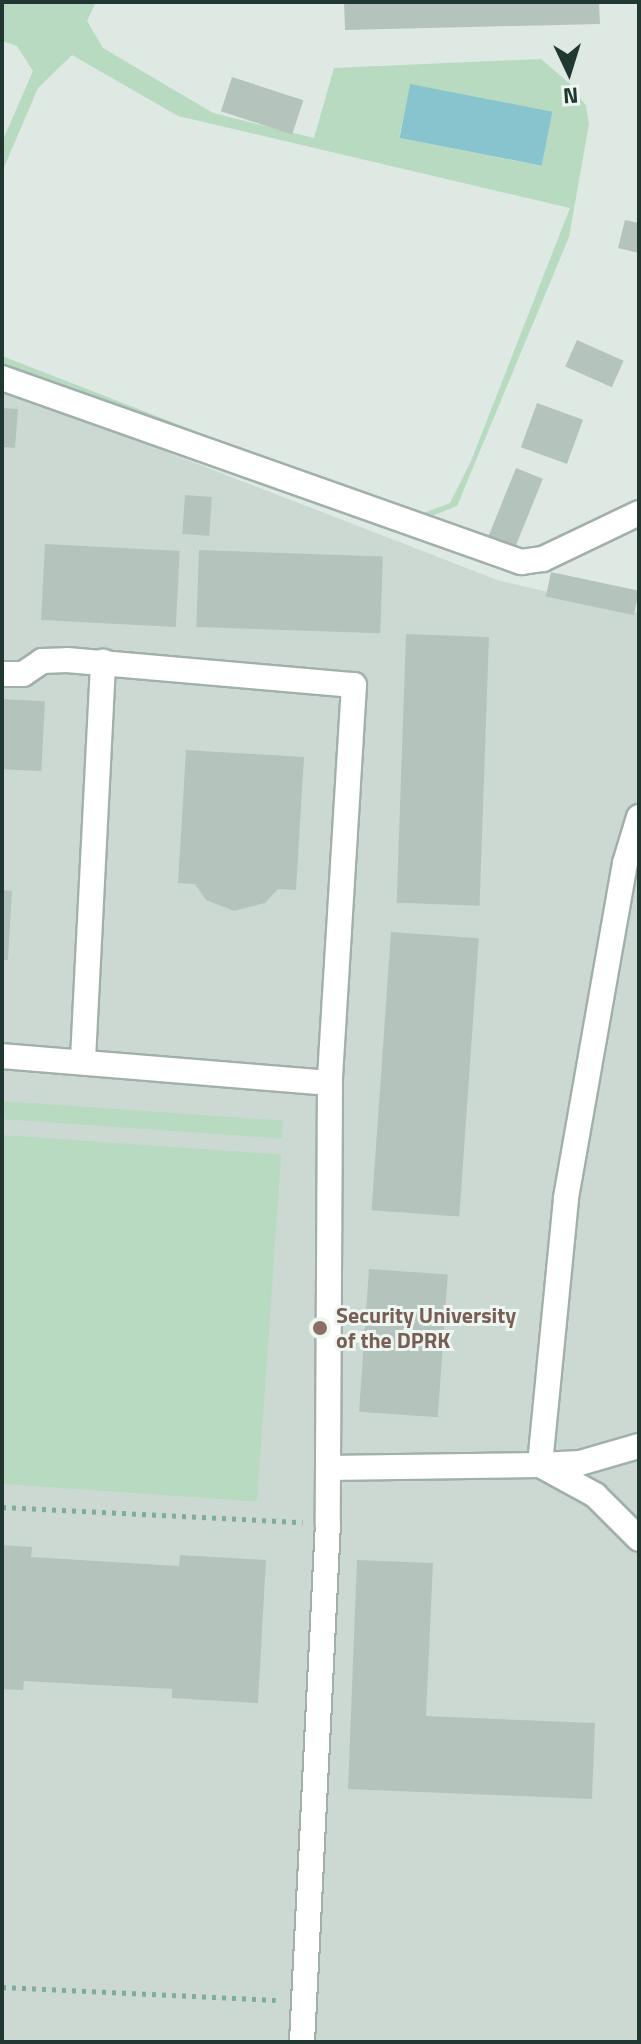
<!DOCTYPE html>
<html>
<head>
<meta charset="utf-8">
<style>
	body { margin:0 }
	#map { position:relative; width:641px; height:2044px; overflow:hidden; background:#dee9e4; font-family:"Titillium Web",sans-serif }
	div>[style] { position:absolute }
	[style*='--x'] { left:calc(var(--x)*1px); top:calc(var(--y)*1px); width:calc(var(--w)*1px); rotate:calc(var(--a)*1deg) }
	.built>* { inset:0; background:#ccd9d3 }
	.green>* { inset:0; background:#b7dac0; transform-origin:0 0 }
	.water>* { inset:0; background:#87c4cd; transform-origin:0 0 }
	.building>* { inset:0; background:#b4c4bd; transform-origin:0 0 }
	.path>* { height:5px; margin-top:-2.5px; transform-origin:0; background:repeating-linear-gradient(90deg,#7fac9d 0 4px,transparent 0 10px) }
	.roads { filter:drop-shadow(2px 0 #a1b0ab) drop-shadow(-2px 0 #a1b0ab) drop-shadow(0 2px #a1b0ab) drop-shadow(0 -2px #a1b0ab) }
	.minor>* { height:24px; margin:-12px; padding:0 12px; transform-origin:12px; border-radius:12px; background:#fff }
	.dots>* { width:22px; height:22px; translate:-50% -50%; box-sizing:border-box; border:4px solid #eef6f2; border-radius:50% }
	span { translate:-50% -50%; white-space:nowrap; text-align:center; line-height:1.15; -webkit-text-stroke:6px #eef6f2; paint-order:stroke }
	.education-label { font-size:22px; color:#785e54; font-weight:700 }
	.left { translate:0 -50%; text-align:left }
	.frame { position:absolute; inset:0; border:4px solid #203831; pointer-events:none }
	.north { position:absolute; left:529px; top:32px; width:80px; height:80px; -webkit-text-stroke:6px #eef6f2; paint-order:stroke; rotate:176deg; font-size:22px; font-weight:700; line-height:32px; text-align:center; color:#203831 }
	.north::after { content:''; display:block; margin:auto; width:28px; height:36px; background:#203831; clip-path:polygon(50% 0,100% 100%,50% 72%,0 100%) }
</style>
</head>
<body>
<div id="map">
	<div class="built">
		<i style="clip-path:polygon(2px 388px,500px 581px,639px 613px,639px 2042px,2px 2042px)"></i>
	</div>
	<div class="green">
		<i style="clip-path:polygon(evenodd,2px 2px,96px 2px,87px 21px,103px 48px,213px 113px,314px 138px,334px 68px,541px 59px,570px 84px,586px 106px,589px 124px,569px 237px,457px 506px,427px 518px,404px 519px,229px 457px,2px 365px,2px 356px,403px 512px,424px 513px,450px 503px,471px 461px,570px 208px,178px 116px,72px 55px,38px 88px,2px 172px,2px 142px,33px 71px,17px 46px,2px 41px,2px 2px,410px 85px,552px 112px,542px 166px,399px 138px,410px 85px)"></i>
		<i style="left:2px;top:1101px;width:282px;height:18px;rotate:4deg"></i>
		<i style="left:2px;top:1135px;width:280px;height:348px;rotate:4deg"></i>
	</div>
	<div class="water">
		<i style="left:410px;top:84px;width:145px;height:55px;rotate:11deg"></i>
	</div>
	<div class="building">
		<i style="clip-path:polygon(344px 2px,599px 2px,600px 24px,345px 30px)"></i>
		<i style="left:232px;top:77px;width:75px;height:36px;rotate:18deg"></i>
		<i style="clip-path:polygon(625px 220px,639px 223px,639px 253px,618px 248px)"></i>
		<i style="left:577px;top:340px;width:51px;height:29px;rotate:24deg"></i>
		<i style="left:537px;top:403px;width:49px;height:47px;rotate:20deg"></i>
		<i style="clip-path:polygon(2px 408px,18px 409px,15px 448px,2px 447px)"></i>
		<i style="left:516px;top:468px;width:29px;height:73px;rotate:22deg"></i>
		<i style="left:185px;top:495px;width:27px;height:39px;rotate:4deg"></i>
		<i style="left:45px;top:544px;width:135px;height:76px;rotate:3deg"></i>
		<i style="left:199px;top:550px;width:184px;height:77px;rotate:2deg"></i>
		<i style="left:551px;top:572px;width:90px;height:25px;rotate:12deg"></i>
		<i style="left:406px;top:634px;width:83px;height:269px;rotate:2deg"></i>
		<i style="left:2px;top:699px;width:43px;height:70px;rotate:3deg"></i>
		<i style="clip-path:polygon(186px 750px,304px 757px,296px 890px,278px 889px,265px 903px,234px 911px,206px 900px,195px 884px,178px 883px)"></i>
		<i style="clip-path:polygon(2px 890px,12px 891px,8px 960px,2px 960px)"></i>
		<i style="left:391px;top:932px;width:88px;height:279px;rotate:4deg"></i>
		<i style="left:369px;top:1269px;width:79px;height:143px;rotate:4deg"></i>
		<i style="clip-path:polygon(2px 1545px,32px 1547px,31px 1557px,179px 1566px,180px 1555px,266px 1560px,258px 1703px,172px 1698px,172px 1689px,24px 1681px,23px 1690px,2px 1689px)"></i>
		<i style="clip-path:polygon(357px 1560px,433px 1563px,426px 1716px,595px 1723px,592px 1799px,348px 1789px)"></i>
	</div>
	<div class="path">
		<i style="--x:2;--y:1507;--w:301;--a:2.9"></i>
		<i style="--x:2;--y:1987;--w:274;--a:2.7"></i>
	</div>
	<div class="roads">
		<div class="minor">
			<i style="--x:2;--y:378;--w:551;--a:19.52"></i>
			<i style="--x:521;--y:562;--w:22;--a:-8"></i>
			<i style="--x:543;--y:559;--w:106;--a:-25.6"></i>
			<i style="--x:2;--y:674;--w:21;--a:0"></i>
			<i style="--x:23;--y:674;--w:23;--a:-34"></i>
			<i style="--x:42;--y:661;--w:25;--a:-2"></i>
			<i style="--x:67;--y:660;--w:288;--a:5"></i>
			<i style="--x:354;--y:685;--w:399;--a:93.5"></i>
			<i style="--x:330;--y:1083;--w:440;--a:90.3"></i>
			<i style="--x:328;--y:1523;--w:520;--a:92.87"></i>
			<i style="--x:639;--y:817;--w:48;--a:106.9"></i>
			<i style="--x:625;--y:863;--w:341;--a:100"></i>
			<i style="--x:566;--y:1199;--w:267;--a:95.6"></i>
			<i style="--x:540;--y:1465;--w:40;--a:-2.9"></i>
			<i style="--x:580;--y:1463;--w:61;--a:-16.1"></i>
			<i style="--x:2;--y:1056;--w:329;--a:4.7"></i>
			<i style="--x:83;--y:1059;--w:398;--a:-87.1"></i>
			<i style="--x:328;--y:1468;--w:212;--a:-0.8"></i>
			<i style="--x:540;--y:1465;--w:63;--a:28.6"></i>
			<i style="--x:595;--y:1495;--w:62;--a:45"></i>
		</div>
	</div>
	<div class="dots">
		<i style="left:320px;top:1328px;background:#8d6e63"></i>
	</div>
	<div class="education-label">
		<span class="left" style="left:336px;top:1328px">Security University<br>of the DPRK</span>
	</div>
	<div class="frame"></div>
	<div class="north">N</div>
</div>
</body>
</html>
